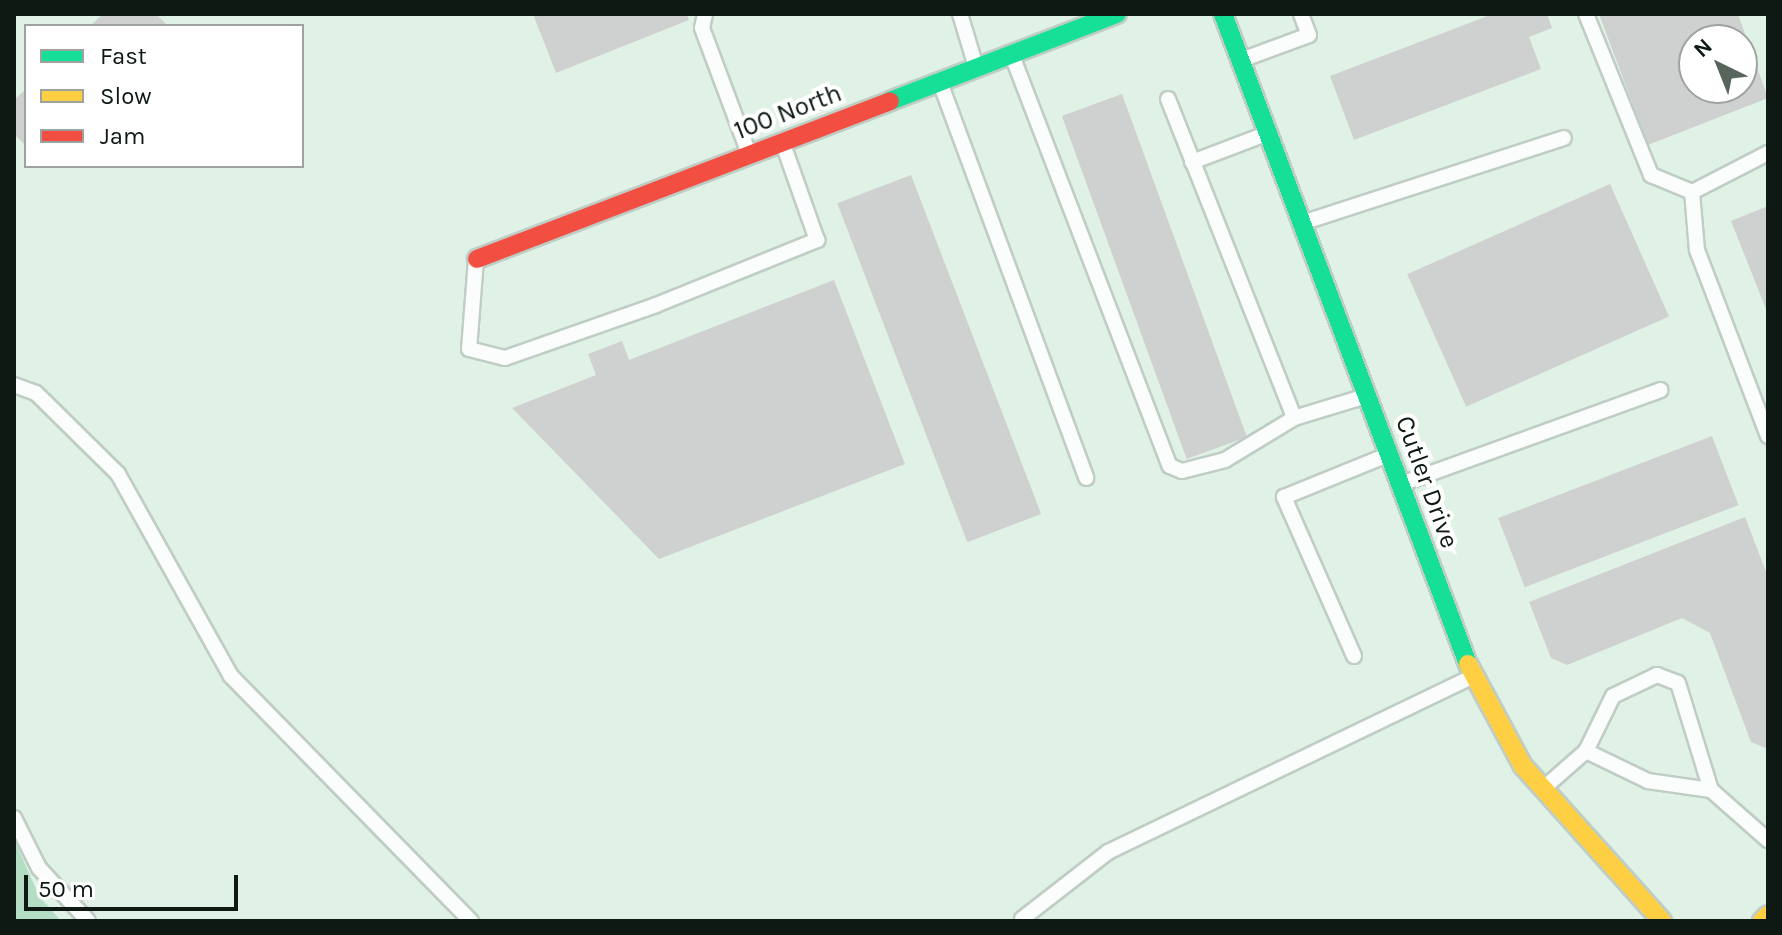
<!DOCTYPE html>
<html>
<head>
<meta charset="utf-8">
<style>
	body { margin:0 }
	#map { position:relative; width:1782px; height:935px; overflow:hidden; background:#e0f1e6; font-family:Karla,sans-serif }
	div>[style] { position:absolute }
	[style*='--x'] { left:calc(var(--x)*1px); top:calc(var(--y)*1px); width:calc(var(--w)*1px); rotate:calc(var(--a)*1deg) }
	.green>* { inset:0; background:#b3dec4 }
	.building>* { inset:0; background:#cfd1d1; transform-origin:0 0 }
	.roads { filter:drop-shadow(2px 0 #bfcdc5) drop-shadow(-2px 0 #bfcdc5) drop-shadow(0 2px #bfcdc5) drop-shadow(0 -2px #bfcdc5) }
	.lane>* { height:14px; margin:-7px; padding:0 7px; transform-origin:7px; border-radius:7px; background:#fafdfb }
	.fast>* { height:18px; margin:-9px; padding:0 9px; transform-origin:9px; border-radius:9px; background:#16e098 }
	.slow>* { height:18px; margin:-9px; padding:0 9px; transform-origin:9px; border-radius:9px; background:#ffcf43 }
	.jam>* { height:18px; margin:-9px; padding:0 9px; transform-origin:9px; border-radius:9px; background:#f24e42 }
	span { translate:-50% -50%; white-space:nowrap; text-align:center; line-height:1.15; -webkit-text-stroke:8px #fff; paint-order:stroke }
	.street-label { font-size:26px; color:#0d1912 }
	.frame { position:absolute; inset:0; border:16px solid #0d1912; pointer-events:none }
	.legend { position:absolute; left:24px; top:24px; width:280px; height:144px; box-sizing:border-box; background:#fff; border:2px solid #9ea3a0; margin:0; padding:10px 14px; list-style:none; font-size:24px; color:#0d1912 }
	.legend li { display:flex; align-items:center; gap:16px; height:40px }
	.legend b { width:40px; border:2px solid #9ea3a0 }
	.north { position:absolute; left:1678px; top:24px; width:80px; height:80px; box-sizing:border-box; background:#fff; border:2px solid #9ea3a0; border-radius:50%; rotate:317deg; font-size:22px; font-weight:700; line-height:32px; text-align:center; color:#0d1912 }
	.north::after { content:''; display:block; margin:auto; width:28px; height:36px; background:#57655c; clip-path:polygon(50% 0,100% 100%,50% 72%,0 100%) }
	.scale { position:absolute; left:24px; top:875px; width:214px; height:36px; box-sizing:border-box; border:4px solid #0d1912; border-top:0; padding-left:10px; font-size:24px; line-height:28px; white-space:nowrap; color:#0d1912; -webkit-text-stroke:6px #fff; paint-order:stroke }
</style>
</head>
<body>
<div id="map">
	<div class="green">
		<i style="clip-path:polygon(14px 839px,39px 896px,61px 921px,14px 921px)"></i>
	</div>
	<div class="building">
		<i style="clip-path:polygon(103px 14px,156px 14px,168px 26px,90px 26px)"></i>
		<i style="clip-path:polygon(533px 14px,687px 14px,689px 20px,556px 73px)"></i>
		<i style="clip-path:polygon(1493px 14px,1547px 14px,1552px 28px,1529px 37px,1541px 69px,1354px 140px,1330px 76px)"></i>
		<i style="clip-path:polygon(evenodd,1599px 14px,1738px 14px,1768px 98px,1648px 145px,1599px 14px,1694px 40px,1742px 40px,1742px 88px,1694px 88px,1694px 40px)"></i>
		<i style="clip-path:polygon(26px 89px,26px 146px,14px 134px,14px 100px)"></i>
		<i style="left:1122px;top:94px;width:365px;height:64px;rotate:70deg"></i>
		<i style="left:911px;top:175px;width:363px;height:79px;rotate:69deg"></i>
		<i style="left:1610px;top:184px;width:145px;height:222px;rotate:66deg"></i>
		<i style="clip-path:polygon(1768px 206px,1768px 314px,1731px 221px)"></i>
		<i style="clip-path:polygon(834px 280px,905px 464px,659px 559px,512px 408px,596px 375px,588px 354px,622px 341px,629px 360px)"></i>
		<i style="left:1712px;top:436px;width:74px;height:229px;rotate:69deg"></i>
		<i style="clip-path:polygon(1745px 517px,1768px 577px,1768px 749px,1751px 742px,1710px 633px,1682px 618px,1567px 665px,1551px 658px,1529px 602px)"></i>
	</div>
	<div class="roads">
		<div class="lane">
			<i style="--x:705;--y:14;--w:14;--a:102"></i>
			<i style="--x:702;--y:28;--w:131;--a:69.5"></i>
			<i style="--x:960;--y:14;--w:55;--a:73.2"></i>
			<i style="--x:1586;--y:14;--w:174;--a:68"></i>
			<i style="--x:1651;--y:175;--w:44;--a:22.5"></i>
			<i style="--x:1013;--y:58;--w:437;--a:69"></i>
			<i style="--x:1170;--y:466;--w:13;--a:23"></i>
			<i style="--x:1182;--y:471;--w:44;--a:-14.3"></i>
			<i style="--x:1225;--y:460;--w:81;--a:-31.3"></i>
			<i style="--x:1244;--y:59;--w:69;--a:-20.3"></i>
			<i style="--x:1309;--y:35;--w:22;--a:-111"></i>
			<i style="--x:941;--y:85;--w:419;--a:69.7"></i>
			<i style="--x:1168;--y:99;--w:343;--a:68.4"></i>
			<i style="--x:1294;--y:418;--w:72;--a:-16.9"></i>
			<i style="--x:1768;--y:153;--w:85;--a:152.8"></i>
			<i style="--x:1692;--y:192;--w:58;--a:85.1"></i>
			<i style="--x:1697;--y:250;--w:199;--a:69.1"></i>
			<i style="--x:1192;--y:162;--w:79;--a:-20.7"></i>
			<i style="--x:1305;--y:222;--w:272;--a:-18"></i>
			<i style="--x:476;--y:259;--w:90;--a:94.4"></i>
			<i style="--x:469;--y:349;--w:37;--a:14"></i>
			<i style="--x:505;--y:358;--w:160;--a:-19.3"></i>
			<i style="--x:656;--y:305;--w:174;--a:-22"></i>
			<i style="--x:817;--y:240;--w:102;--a:-109.5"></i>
			<i style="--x:14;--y:385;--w:23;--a:20"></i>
			<i style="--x:36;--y:393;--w:115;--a:44.6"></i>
			<i style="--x:118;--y:474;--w:231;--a:60.8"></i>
			<i style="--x:231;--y:676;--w:343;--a:45.6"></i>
			<i style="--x:1401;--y:484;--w:276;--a:-19.9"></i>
			<i style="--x:1354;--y:656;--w:174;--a:-113.8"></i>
			<i style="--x:1284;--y:497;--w:109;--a:-22.1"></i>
			<i style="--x:1545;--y:787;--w:55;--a:-41.3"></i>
			<i style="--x:1586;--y:751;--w:61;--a:-63.9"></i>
			<i style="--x:1613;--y:696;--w:49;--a:-25.5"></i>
			<i style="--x:1657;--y:675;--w:22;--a:21"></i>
			<i style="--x:1678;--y:683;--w:112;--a:72.9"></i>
			<i style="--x:1711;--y:790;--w:64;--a:-171.9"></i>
			<i style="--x:1648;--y:781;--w:69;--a:-154.2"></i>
			<i style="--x:1711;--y:790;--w:76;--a:41.3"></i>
			<i style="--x:14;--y:818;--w:56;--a:63.4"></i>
			<i style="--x:39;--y:868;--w:72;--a:47.2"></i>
			<i style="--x:1022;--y:919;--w:109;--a:-37.9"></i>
			<i style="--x:1108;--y:852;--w:404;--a:-25.7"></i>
		</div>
		<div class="fast">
			<i style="--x:1223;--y:14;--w:695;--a:69.35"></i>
			<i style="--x:890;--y:101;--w:243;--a:-21"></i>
		</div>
		<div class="slow">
			<i style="--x:1468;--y:664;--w:116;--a:61.7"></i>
			<i style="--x:1523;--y:766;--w:208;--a:48.1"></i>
			<i style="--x:1762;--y:921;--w:8;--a:-45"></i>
		</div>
		<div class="jam">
			<i style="--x:477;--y:259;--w:442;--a:-20.9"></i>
		</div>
	</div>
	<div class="street-label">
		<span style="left:788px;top:112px;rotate:-21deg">100 North</span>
		<span style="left:1427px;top:482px;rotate:70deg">Cutler Drive</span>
	</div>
	<div class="frame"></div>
	<ul class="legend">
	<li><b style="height:10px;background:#16e098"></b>Fast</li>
	<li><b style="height:10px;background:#ffcf43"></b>Slow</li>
	<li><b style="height:10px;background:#f24e42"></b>Jam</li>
	</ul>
	<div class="north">N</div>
	<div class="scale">50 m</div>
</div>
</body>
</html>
